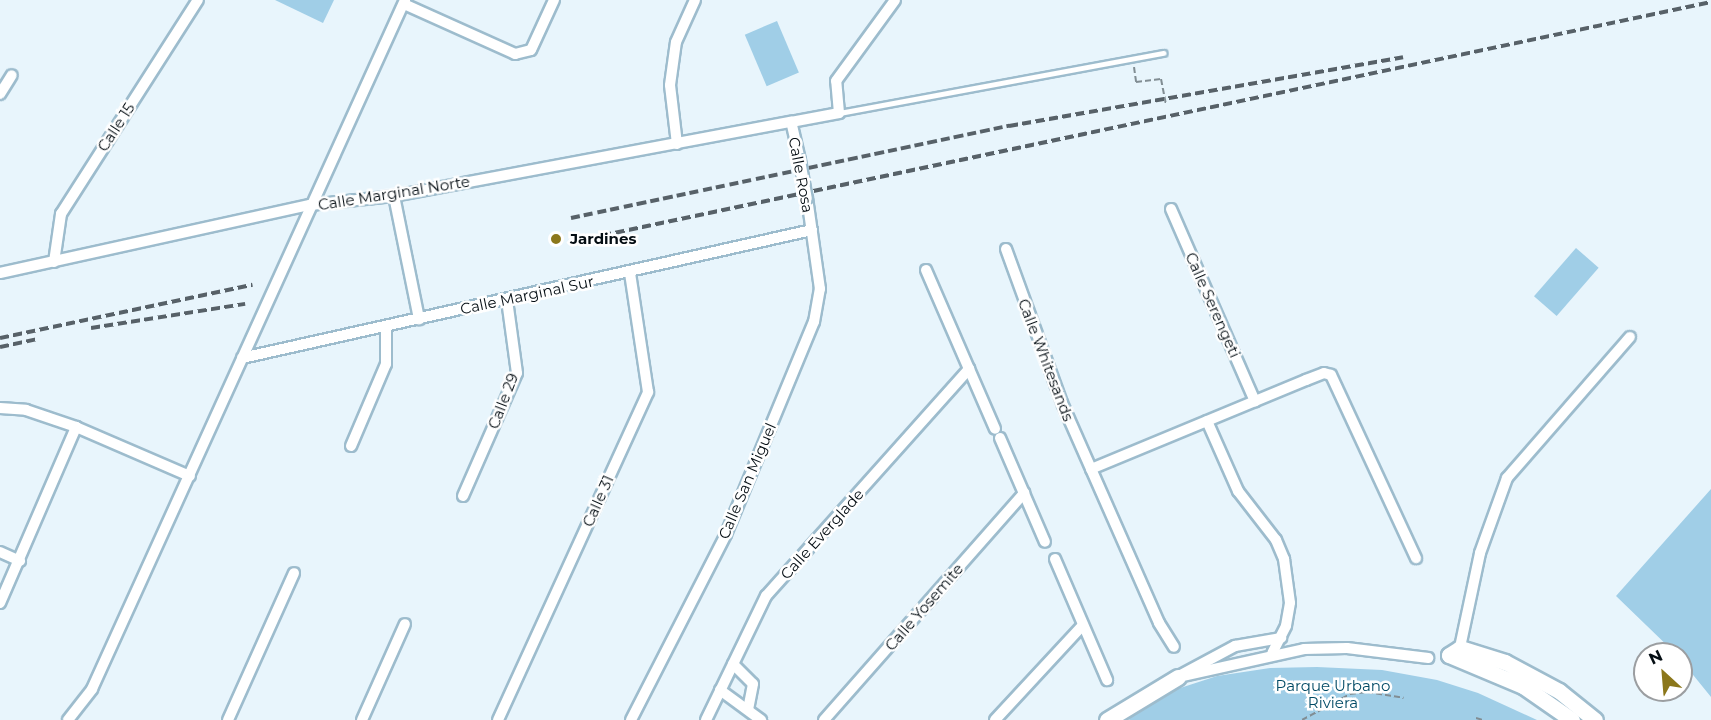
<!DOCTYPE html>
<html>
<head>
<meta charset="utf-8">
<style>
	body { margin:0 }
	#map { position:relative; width:1711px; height:720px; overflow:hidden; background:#e8f5fc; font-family:Montserrat,sans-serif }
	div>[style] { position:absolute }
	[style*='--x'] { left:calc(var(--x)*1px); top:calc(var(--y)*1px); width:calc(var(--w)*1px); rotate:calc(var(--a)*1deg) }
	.green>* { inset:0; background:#a0cee7; transform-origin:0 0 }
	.path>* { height:2px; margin-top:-1px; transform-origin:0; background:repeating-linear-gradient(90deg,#818d93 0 6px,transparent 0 9px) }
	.roads { filter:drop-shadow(2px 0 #9dbccd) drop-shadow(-2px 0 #9dbccd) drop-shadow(0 2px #9dbccd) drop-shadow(0 -2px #9dbccd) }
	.lane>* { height:5px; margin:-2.5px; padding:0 2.5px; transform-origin:2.5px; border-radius:2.5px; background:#fff }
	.street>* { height:10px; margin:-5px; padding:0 5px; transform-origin:5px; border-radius:5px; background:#fff }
	.secondary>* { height:15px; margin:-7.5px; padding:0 7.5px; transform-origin:7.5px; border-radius:7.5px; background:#fff }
	.rail>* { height:4px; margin-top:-2px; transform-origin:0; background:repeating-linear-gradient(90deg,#576168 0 9px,transparent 0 13.5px) }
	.bridges { filter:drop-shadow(2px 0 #9dbccd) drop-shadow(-2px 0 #9dbccd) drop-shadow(0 2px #9dbccd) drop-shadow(0 -2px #9dbccd) }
	.street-bridge>* { height:10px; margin:-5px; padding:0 5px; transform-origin:5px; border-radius:5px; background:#fff }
	.dots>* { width:16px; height:16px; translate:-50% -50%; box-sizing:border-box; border:3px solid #fff; border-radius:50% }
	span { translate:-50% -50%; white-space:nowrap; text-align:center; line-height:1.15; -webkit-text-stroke:5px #fff; paint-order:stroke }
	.street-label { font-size:15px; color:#040d13 }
	.poi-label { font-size:15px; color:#040d13; font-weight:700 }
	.left { translate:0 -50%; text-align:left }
	.park-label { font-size:15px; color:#004a65 }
	.north { position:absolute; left:1633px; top:642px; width:60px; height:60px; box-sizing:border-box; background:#fff; border:2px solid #9b9ea1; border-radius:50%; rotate:334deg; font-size:16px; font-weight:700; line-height:24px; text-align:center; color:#040d13 }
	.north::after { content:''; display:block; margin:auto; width:21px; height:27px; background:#8b771b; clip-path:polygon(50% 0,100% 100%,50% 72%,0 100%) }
</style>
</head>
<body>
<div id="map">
	<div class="green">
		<i style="clip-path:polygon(275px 0,334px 0,323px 23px)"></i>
		<i style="left:777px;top:21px;width:56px;height:35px;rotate:67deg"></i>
		<i style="left:1576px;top:248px;width:30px;height:64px;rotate:41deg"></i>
		<i style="clip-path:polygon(1711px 489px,1711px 697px,1681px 660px,1681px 654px,1676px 654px,1616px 596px)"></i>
		<i style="clip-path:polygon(1317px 667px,1382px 670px,1437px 680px,1478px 693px,1537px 720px,1129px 720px,1135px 710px,1168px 692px,1217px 676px,1270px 668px)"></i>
	</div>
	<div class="path">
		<i style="--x:1134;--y:67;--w:15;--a:82"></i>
		<i style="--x:1136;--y:82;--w:25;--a:-7"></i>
		<i style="--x:1161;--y:79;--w:26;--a:79"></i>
		<i style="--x:1476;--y:718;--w:7;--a:16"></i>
		<i style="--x:1302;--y:720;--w:55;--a:-28.4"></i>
		<i style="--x:1350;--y:694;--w:17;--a:-7"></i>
		<i style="--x:1367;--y:692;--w:37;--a:9"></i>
	</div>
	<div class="roads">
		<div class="lane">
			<i style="--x:839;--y:113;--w:330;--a:-10.5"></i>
		</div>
		<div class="street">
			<i style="--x:404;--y:4;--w:122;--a:24.2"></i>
			<i style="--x:515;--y:54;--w:16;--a:-14"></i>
			<i style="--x:531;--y:50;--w:55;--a:-65.3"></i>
			<i style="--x:0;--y:94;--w:22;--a:-58"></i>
			<i style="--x:677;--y:144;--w:59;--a:-96.8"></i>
			<i style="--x:670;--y:85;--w:43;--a:-82.1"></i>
			<i style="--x:676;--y:42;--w:46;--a:-65.7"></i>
			<i style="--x:800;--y:160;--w:39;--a:-103"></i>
			<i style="--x:791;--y:122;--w:49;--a:-10.6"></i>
			<i style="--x:839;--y:113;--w:32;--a:-95"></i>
			<i style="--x:836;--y:81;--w:100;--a:-53.9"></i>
			<i style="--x:394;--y:196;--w:126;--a:78.5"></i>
			<i style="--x:1171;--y:209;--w:210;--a:66.4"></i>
			<i style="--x:1006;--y:249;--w:164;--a:70"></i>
			<i style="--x:1062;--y:403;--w:240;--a:66.2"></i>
			<i style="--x:1159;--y:623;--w:28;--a:58"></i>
			<i style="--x:54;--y:262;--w:49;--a:-81.7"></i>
			<i style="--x:61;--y:214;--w:254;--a:-57.4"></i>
			<i style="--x:926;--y:270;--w:173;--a:66.5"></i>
			<i style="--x:0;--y:273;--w:317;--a:-12.4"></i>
			<i style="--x:310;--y:205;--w:84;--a:-6.1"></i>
			<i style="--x:394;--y:196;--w:404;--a:-10.6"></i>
			<i style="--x:242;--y:358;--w:584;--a:-12.66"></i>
			<i style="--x:0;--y:408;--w:26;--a:4"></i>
			<i style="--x:26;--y:410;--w:53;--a:18.8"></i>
			<i style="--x:76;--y:427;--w:124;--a:23.3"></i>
			<i style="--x:1207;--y:421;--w:77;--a:66.1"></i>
			<i style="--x:1238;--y:491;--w:62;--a:52.2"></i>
			<i style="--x:1276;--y:540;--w:21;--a:67"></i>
			<i style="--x:1284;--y:559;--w:44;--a:82.2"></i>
			<i style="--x:1290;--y:603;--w:23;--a:100"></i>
			<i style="--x:1286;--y:626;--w:30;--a:117"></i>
			<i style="--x:1000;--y:438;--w:113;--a:66.6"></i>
			<i style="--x:351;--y:446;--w:89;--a:-66.9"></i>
			<i style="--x:386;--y:364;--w:38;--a:-90"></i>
			<i style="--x:1091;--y:469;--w:233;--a:-22.5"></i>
			<i style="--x:1306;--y:380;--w:19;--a:-21"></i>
			<i style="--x:1324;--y:373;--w:7;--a:16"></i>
			<i style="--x:1331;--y:375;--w:202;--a:65.1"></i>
			<i style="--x:463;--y:496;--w:134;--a:-66.3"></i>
			<i style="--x:517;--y:373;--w:74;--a:-97.8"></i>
			<i style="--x:0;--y:552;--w:22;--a:24"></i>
			<i style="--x:1055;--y:559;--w:132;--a:66.7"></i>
			<i style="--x:0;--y:603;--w:192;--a:-66.6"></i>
			<i style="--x:1459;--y:652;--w:101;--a:-78"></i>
			<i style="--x:1480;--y:553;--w:80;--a:-70.2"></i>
			<i style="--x:1507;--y:478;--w:187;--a:-48.9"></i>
			<i style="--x:733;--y:664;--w:28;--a:45"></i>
			<i style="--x:753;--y:684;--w:25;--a:101"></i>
			<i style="--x:1179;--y:676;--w:64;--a:-28.2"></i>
			<i style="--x:1235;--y:646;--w:47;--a:-9.9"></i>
			<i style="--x:1178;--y:677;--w:129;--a:-12.5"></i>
			<i style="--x:1304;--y:649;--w:43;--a:-1.3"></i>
			<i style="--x:1347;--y:648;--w:82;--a:7"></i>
			<i style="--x:720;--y:690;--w:51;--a:36.2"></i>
			<i style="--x:68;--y:720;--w:39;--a:-52"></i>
			<i style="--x:92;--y:689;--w:757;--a:-65.57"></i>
			<i style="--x:228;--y:720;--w:161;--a:-65.8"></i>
			<i style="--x:362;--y:720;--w:105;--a:-65.9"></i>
			<i style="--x:498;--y:720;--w:361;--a:-65.4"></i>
			<i style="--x:648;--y:392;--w:120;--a:-98.6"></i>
			<i style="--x:631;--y:720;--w:209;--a:-62.9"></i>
			<i style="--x:726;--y:534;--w:230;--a:-67.5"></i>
			<i style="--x:814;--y:322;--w:34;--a:-80"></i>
			<i style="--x:820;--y:289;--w:92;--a:-98.1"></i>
			<i style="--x:706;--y:720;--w:138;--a:-64.2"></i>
			<i style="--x:766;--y:596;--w:305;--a:-48.2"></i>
			<i style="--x:824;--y:720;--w:303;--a:-48.6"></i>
			<i style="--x:995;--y:720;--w:129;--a:-47.2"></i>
		</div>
		<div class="secondary">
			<i style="--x:1107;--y:720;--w:83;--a:-31.2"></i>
			<i style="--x:1572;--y:720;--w:60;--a:-145.2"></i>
			<i style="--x:1523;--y:686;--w:80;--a:-157.3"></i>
			<i style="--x:1449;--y:655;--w:13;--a:-32"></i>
			<i style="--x:1460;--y:648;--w:47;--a:17.3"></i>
			<i style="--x:1505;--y:662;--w:61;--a:28.2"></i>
			<i style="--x:1559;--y:691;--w:46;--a:38.9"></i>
		</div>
	</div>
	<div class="rail">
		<i style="--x:571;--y:218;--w:448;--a:-11.9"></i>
		<i style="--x:1009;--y:126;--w:400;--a:-9.9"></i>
		<i style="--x:576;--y:241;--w:1160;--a:-11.89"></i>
		<i style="--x:91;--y:328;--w:156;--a:-8.9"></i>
		<i style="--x:0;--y:338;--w:258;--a:-11.9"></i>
		<i style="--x:0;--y:347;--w:39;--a:-12"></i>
	</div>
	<div class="bridges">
		<div class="street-bridge">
			<i style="--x:800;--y:160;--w:39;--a:80"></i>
		</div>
	</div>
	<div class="dots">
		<i style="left:556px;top:239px;background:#8b771b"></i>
	</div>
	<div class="street-label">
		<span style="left:116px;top:127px;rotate:-57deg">Calle 15</span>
		<span style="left:801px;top:175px;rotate:79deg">Calle Rosa</span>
		<span style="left:394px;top:193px;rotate:-9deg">Calle Marginal Norte</span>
		<span style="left:527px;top:295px;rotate:-12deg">Calle Marginal Sur</span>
		<span style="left:1213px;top:305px;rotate:66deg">Calle Serengeti</span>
		<span style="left:1046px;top:360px;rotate:69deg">Calle Whitesands</span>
		<span style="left:503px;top:401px;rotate:-69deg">Calle 29</span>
		<span style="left:747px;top:481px;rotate:-67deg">Calle San Miguel</span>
		<span style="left:598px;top:501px;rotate:-66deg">Calle 31</span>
		<span style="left:822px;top:534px;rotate:-48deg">Calle Everglade</span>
		<span style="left:924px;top:607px;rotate:-49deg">Calle Yosemite</span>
	</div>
	<div class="poi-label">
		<span class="left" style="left:570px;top:239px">Jardines</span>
	</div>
	<div class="park-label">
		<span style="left:1333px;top:694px">Parque Urbano<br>Riviera</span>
	</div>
	<div class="north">N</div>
</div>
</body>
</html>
